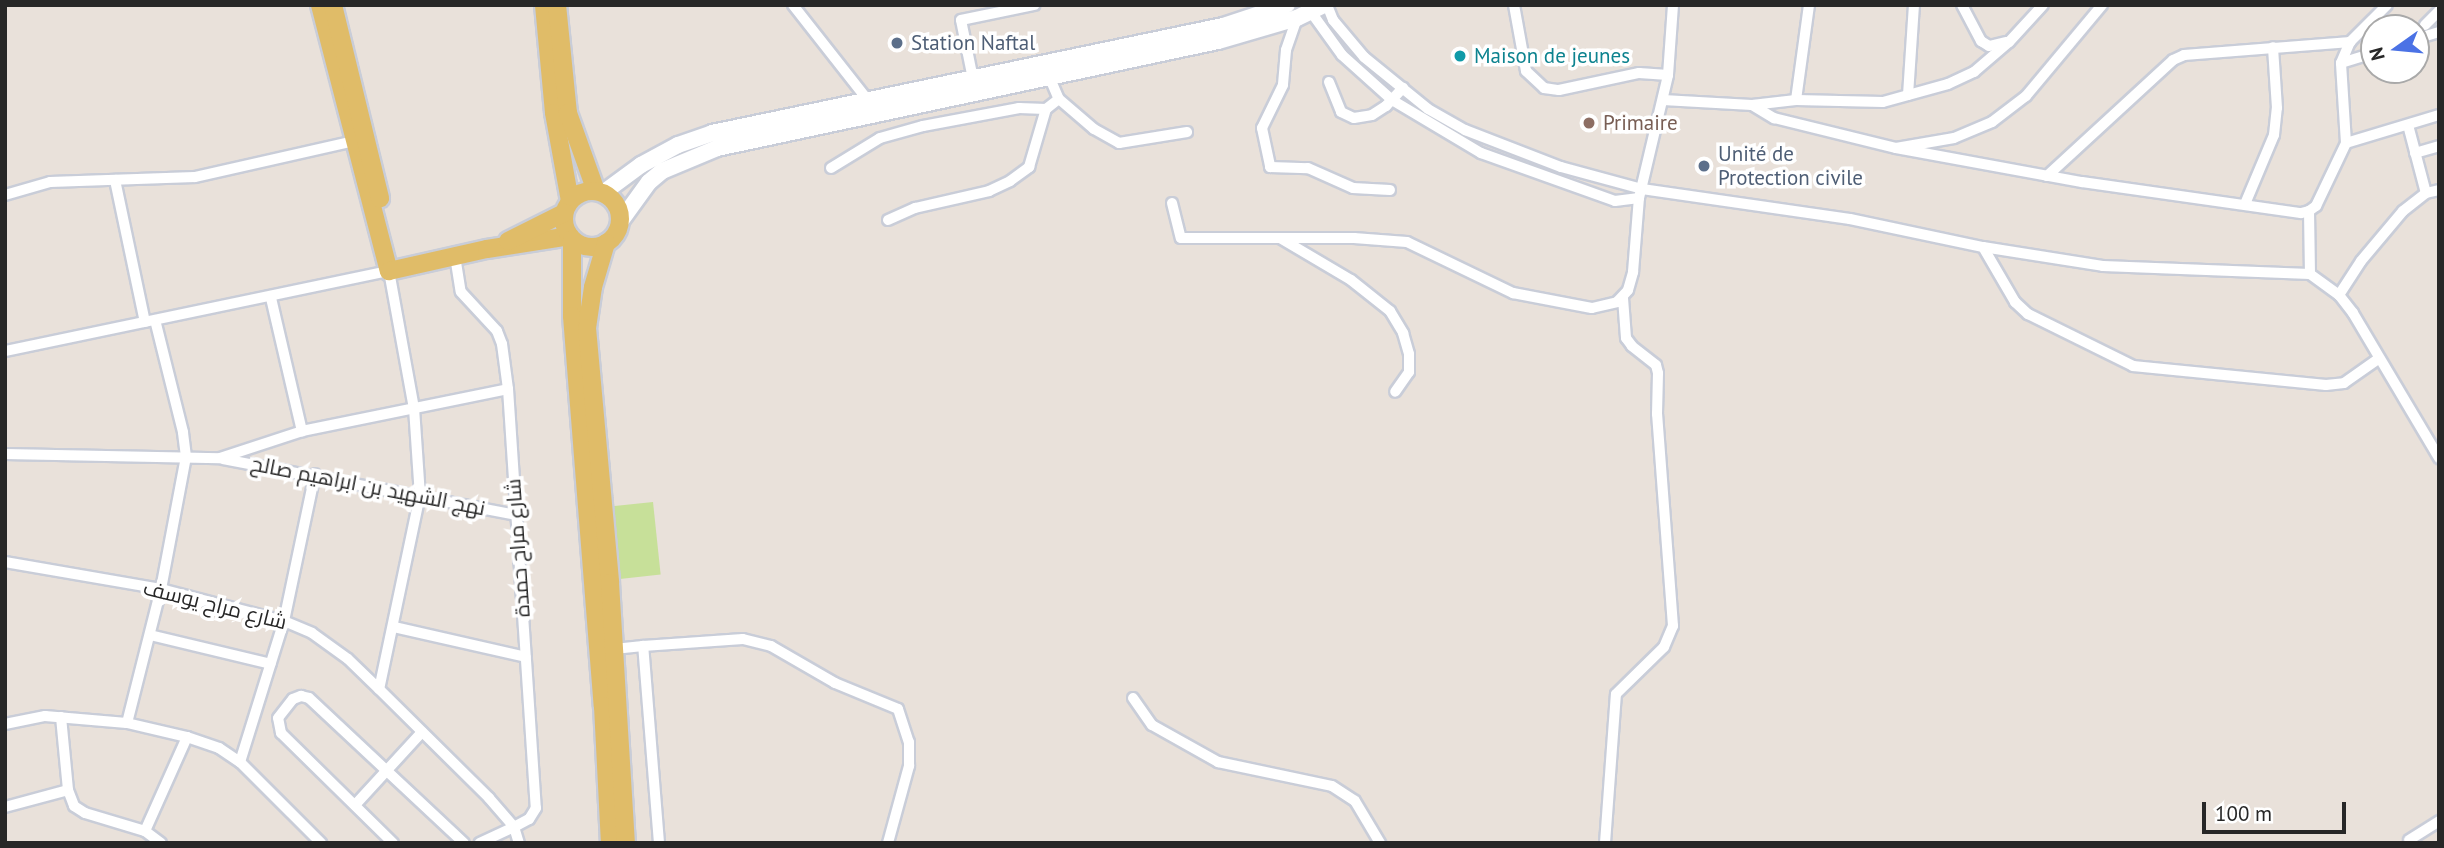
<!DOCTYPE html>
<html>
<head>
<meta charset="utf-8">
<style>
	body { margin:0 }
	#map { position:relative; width:2444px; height:848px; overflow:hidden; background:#e9e1da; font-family:"PT Sans",Cairo,sans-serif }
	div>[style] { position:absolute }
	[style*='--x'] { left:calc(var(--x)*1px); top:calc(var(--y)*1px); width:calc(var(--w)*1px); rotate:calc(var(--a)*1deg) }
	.pitch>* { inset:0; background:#c7e099; transform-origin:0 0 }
	.roads { filter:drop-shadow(2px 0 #c9cdd8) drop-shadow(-2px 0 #c9cdd8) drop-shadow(0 2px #c9cdd8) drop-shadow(0 -2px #c9cdd8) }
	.minor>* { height:10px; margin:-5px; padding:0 5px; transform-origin:5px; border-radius:5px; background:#fff }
	.secondary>* { height:16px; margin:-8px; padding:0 8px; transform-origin:8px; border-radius:8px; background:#fff }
	.primary>* { height:18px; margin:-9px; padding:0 9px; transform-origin:9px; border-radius:9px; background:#e0bc68 }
	.primary>.ring { margin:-9px; padding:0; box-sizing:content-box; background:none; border:18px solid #e0bc68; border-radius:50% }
	.dots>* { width:19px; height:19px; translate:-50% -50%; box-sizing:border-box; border:4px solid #fff; border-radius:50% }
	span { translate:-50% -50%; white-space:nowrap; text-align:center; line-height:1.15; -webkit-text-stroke:7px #fff; paint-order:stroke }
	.service-label { font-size:21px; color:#4e5e75 }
	.left { translate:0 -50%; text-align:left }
	.culture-label { font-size:21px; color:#0d838f }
	.education-label { font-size:21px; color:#785e54 }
	.street-label { font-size:21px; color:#272727 }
	.frame { position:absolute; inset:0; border:7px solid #272727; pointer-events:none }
	.north { position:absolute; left:2360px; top:14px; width:70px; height:70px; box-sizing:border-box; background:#fff; border:2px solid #a9a9a9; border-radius:50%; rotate:255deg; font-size:19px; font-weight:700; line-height:28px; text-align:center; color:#272727 }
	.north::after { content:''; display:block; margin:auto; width:24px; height:32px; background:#4b72e5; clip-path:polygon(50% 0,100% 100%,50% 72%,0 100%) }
	.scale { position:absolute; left:2202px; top:802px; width:144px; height:32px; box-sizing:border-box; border:4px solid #272727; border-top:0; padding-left:9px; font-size:21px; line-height:24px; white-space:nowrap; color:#272727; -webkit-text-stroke:5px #fff; paint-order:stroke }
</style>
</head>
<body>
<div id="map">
	<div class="pitch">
		<i style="left:653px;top:502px;width:73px;height:41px;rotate:84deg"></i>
	</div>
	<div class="roads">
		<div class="minor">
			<i style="--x:793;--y:5;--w:120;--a:51.8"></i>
			<i style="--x:1327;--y:5;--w:16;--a:68"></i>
			<i style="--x:1333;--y:20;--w:48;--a:50"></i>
			<i style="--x:1364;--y:57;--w:82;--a:39.1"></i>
			<i style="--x:1428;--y:109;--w:43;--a:29.6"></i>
			<i style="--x:1465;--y:130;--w:103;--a:21.1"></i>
			<i style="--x:1561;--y:167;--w:84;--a:15.2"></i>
			<i style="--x:1642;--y:189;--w:210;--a:8.2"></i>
			<i style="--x:1850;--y:219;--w:136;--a:11.9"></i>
			<i style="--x:1983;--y:247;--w:121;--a:9"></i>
			<i style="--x:2103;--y:266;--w:207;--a:2.2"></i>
			<i style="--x:2310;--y:274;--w:36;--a:36"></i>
			<i style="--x:2339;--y:295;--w:23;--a:52"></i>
			<i style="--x:2353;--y:313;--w:169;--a:59.3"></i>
			<i style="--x:1514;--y:5;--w:67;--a:79.7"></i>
			<i style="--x:1526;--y:71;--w:25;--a:43"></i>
			<i style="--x:1544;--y:88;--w:15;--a:8"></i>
			<i style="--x:1559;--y:90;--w:82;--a:-12"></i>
			<i style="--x:1639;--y:73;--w:29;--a:4"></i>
			<i style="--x:1809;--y:5;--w:96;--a:97.8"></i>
			<i style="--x:1796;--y:100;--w:87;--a:1.3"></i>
			<i style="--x:1883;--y:102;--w:67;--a:-15.5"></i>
			<i style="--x:1948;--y:84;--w:29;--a:-25"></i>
			<i style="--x:1974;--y:72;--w:46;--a:-40.6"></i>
			<i style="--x:2009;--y:42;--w:50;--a:-47.4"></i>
			<i style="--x:1962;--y:5;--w:41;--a:62.2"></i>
			<i style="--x:1981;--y:41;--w:9;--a:32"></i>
			<i style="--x:1989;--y:46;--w:18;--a:-13"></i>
			<i style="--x:1311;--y:12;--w:53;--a:54.2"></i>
			<i style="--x:1342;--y:55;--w:67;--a:42"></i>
			<i style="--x:1392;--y:100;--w:104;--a:30.8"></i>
			<i style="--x:1481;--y:153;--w:142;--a:19.7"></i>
			<i style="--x:1615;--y:201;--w:24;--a:-7"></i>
			<i style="--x:1297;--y:18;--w:34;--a:109"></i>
			<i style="--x:1286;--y:50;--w:35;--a:95"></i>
			<i style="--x:1283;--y:85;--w:48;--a:116"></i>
			<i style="--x:1262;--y:128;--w:40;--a:78"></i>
			<i style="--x:1270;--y:167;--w:38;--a:2"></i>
			<i style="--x:1308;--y:168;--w:49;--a:24"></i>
			<i style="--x:1353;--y:188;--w:37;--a:3"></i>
			<i style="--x:2425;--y:25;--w:20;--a:-45"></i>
			<i style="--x:2416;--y:39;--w:24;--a:-17"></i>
			<i style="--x:2341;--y:63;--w:34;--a:-17"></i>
			<i style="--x:1049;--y:76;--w:25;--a:67"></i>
			<i style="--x:1059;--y:99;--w:46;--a:40.6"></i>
			<i style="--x:1094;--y:129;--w:29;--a:29"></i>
			<i style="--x:1119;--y:143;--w:69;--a:-9.2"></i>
			<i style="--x:973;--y:79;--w:60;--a:-101.5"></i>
			<i style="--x:961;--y:20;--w:75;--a:-11.6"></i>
			<i style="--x:1329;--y:82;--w:32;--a:68"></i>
			<i style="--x:1341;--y:112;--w:14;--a:25"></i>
			<i style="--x:1354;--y:118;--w:18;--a:-9"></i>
			<i style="--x:1372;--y:115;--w:17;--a:-33"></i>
			<i style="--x:1386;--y:106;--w:25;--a:-47"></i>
			<i style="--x:1908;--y:95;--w:90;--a:-86.2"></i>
			<i style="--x:1663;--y:100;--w:89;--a:3.2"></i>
			<i style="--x:1752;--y:105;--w:26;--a:31"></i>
			<i style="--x:1774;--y:118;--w:126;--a:13.8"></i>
			<i style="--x:1896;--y:148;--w:59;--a:-9.8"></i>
			<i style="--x:1954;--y:138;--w:41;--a:-22.8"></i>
			<i style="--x:1992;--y:122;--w:43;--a:-37.4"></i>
			<i style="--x:2026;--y:96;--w:119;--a:-50.1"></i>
			<i style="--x:1752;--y:105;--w:44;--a:-6.5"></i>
			<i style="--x:2408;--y:125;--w:70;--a:75.2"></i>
			<i style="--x:2346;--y:143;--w:97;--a:-16.8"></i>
			<i style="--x:1896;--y:148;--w:189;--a:10.4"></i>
			<i style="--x:2082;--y:182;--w:221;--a:8.1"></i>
			<i style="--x:2301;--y:213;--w:8;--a:-14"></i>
			<i style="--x:2309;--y:211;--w:9;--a:-36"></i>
			<i style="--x:2316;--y:206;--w:70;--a:-64.5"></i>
			<i style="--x:2346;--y:143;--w:80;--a:-93.6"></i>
			<i style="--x:2341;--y:63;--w:23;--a:-67"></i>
			<i style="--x:2350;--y:42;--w:52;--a:-45"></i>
			<i style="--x:2415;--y:153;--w:25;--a:-16"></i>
			<i style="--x:831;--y:168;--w:57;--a:-31.5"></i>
			<i style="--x:880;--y:138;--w:45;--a:-15.6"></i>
			<i style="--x:923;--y:126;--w:98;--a:-10.6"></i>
			<i style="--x:1019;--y:108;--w:27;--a:2"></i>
			<i style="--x:2047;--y:176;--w:171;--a:-42.6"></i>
			<i style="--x:2173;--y:60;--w:12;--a:-24"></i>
			<i style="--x:2184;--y:55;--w:167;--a:-4.5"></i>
			<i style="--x:115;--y:180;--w:145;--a:78.1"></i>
			<i style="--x:5;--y:195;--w:47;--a:-16.1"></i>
			<i style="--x:50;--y:182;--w:145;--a:-2"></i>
			<i style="--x:195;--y:177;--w:168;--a:-12.7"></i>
			<i style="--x:1172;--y:203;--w:36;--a:76"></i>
			<i style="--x:1181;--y:238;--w:173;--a:0"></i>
			<i style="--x:1354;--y:238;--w:53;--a:4.3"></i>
			<i style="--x:1407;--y:242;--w:118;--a:25.7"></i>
			<i style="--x:1513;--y:293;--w:80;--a:10.8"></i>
			<i style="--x:1592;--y:308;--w:26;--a:-13"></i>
			<i style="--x:1617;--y:302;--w:16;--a:-47"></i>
			<i style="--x:1628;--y:290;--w:19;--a:-74"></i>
			<i style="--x:1633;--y:272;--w:74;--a:-85.4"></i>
			<i style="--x:1639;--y:198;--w:126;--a:-76.7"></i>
			<i style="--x:1668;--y:75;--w:70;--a:-85.9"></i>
			<i style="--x:2245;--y:204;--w:75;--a:-67.2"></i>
			<i style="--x:2274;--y:135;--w:27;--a:-84"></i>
			<i style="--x:2277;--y:108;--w:61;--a:-93.8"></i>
			<i style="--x:2309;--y:211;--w:63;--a:89.1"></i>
			<i style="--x:888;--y:220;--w:30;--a:-24"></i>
			<i style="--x:915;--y:208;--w:76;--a:-12.9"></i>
			<i style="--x:989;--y:191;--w:23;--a:-25"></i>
			<i style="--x:1010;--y:181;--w:24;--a:-36"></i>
			<i style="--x:1029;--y:167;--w:60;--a:-73.7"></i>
			<i style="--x:1046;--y:109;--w:16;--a:-38"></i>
			<i style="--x:1280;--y:238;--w:82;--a:30.6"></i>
			<i style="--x:1351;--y:280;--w:50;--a:38.5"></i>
			<i style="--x:1390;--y:311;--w:26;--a:59"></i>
			<i style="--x:1403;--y:333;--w:22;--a:74"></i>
			<i style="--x:1409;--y:354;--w:18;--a:90"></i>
			<i style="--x:1409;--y:372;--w:24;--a:125"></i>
			<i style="--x:1983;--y:247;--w:64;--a:59.8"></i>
			<i style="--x:2015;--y:302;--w:18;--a:43"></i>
			<i style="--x:2028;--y:314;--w:117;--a:26.3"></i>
			<i style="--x:2133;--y:366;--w:194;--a:5.6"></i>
			<i style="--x:2326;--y:385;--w:18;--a:-6"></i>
			<i style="--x:2344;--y:383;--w:42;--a:-35.2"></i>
			<i style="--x:455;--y:256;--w:36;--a:81"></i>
			<i style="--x:461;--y:292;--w:53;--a:47.3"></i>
			<i style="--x:497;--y:331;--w:14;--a:69"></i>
			<i style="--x:502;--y:344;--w:45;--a:82.4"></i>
			<i style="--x:508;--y:389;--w:420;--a:86.2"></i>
			<i style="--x:536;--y:808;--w:13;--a:122"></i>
			<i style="--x:529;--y:819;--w:17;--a:152"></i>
			<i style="--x:514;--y:827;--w:17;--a:73"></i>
			<i style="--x:2339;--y:295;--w:40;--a:-57.1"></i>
			<i style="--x:2361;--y:261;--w:65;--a:-50"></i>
			<i style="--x:2403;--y:211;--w:29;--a:-38"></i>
			<i style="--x:2426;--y:193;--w:13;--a:-13"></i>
			<i style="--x:271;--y:298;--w:137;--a:76.9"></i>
			<i style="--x:5;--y:351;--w:392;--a:-11.8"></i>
			<i style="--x:389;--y:271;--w:139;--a:79.7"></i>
			<i style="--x:414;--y:408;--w:87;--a:86.1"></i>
			<i style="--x:420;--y:495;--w:198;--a:101.9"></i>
			<i style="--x:5;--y:454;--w:215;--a:1.1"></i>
			<i style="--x:220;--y:458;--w:86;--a:-18.2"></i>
			<i style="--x:302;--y:431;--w:210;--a:-11.5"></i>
			<i style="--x:223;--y:459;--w:298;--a:10.8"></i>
			<i style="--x:5;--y:562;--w:158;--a:9.8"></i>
			<i style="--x:161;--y:589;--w:127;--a:14.6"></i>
			<i style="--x:284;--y:621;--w:30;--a:23"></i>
			<i style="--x:312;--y:633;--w:44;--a:35.8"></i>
			<i style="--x:348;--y:659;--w:43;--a:44.1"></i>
			<i style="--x:379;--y:689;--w:155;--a:44.7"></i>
			<i style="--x:489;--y:798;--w:38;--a:49"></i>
			<i style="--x:514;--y:827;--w:38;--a:155"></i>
			<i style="--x:394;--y:627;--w:135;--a:12.8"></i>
			<i style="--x:150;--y:635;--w:124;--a:13.5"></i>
			<i style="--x:614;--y:649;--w:29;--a:-6"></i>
			<i style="--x:1133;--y:698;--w:33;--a:55"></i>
			<i style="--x:1152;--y:725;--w:76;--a:29.3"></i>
			<i style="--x:1218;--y:762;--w:116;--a:11.9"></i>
			<i style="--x:1332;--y:786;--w:27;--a:33"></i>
			<i style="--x:1355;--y:801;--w:49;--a:59.2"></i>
			<i style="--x:61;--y:717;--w:73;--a:84.5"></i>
			<i style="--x:68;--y:790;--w:17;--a:69"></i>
			<i style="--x:74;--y:806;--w:13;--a:32"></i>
			<i style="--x:85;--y:813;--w:63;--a:16.7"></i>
			<i style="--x:145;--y:831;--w:20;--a:37"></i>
			<i style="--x:127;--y:723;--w:138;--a:-75.8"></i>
			<i style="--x:161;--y:589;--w:134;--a:-79.3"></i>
			<i style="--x:186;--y:457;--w:25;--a:-97"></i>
			<i style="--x:183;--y:432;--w:115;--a:-104"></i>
			<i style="--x:5;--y:724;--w:41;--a:-11.3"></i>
			<i style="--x:45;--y:716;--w:82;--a:4.9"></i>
			<i style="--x:127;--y:723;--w:62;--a:13.1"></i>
			<i style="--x:187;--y:737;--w:34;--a:19"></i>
			<i style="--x:219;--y:748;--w:25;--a:34"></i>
			<i style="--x:240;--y:762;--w:115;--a:45"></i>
			<i style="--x:240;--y:762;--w:148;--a:-72.7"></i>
			<i style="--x:284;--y:621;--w:150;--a:-78.1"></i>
			<i style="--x:355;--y:805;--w:99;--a:-47.5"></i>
			<i style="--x:5;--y:807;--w:65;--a:-15.1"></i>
			<i style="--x:145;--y:831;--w:103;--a:-65.9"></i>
			<i style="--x:2409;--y:840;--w:36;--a:-32"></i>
			<i style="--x:393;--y:843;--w:157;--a:-135.5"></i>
			<i style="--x:281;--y:733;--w:15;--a:-101"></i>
			<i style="--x:278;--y:718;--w:24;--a:-52"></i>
			<i style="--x:293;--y:699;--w:9;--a:-21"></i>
			<i style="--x:301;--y:696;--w:8;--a:14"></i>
			<i style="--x:309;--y:698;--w:212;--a:43.1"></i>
			<i style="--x:659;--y:843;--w:198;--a:-94.6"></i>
			<i style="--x:643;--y:646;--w:100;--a:-4"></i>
			<i style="--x:743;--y:639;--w:29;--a:14"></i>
			<i style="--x:771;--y:646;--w:74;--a:30"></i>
			<i style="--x:835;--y:683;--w:68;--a:22.4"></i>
			<i style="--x:898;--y:709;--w:35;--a:72"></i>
			<i style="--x:909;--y:742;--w:24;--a:90"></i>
			<i style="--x:909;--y:766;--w:80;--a:105.3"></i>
			<i style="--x:1605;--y:843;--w:149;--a:-85.8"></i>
			<i style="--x:1616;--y:694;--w:67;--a:-44.4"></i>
			<i style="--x:1664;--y:647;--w:23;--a:-67"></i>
			<i style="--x:1673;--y:626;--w:213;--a:-94.3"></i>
			<i style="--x:1657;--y:414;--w:41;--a:-88.6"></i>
			<i style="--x:1658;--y:373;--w:8;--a:-104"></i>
			<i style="--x:1656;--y:365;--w:31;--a:-142"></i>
			<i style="--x:1632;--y:346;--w:10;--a:-127"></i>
			<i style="--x:1626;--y:338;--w:40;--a:-94.3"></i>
		</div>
		<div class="secondary">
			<i style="--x:603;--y:193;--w:47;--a:-36.4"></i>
			<i style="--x:641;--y:165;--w:42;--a:-28.4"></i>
			<i style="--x:678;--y:145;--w:36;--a:-19"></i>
			<i style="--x:712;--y:133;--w:522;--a:-11.83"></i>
			<i style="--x:1223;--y:26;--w:67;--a:-18.2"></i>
			<i style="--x:620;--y:222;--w:49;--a:-54.1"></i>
			<i style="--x:649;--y:182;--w:17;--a:-40"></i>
			<i style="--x:662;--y:171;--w:60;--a:-22.7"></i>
			<i style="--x:717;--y:148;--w:512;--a:-12.06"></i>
			<i style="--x:1218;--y:41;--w:82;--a:-16.2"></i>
			<i style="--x:1297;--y:18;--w:28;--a:-26"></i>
		</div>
		<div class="primary">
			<i style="--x:320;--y:5;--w:275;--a:75.5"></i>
			<i style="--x:389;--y:271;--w:100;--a:-12.7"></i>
			<i style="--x:487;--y:249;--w:84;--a:-8.9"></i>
			<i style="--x:333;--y:5;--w:199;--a:76.3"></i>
			<i style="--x:544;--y:5;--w:108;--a:84.7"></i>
			<i style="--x:554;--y:113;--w:89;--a:79.7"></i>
			<i style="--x:557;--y:5;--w:109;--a:84.2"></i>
			<i style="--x:568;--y:113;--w:83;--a:70.3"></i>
			<i class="ring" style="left:564px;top:191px;width:38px;height:38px"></i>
			<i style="--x:572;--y:239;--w:77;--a:90"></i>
			<i style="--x:572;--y:316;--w:391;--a:85.5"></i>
			<i style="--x:603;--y:706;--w:137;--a:87.1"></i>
			<i style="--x:508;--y:241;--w:63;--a:-26.6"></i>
			<i style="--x:606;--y:243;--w:46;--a:106.5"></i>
			<i style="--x:593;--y:287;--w:41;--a:98.3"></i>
			<i style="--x:587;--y:328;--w:256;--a:84.8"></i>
			<i style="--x:610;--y:583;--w:260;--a:86.5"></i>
		</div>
	</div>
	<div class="dots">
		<i style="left:897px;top:43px;background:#5c6f8a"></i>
		<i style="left:1460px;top:56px;background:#0f9aa8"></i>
		<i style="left:1589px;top:123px;background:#8d6e63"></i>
		<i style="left:1704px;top:166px;background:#5c6f8a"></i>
	</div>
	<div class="service-label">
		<span class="left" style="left:911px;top:43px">Station Naftal</span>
		<span class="left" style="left:1718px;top:166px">Unité de<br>Protection civile</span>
	</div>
	<div class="culture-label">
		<span class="left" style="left:1474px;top:56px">Maison de jeunes</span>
	</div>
	<div class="education-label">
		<span class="left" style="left:1603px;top:123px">Primaire</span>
	</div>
	<div class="street-label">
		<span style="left:368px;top:486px;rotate:11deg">نهج الشهيد بن ابراهيم صالح</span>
		<span style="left:518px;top:548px;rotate:-94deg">شارع مراح حمدة</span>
		<span style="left:215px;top:605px;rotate:14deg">شارع مراح يوسف</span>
	</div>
	<div class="frame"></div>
	<div class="north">N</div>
	<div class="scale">100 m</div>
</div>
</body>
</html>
